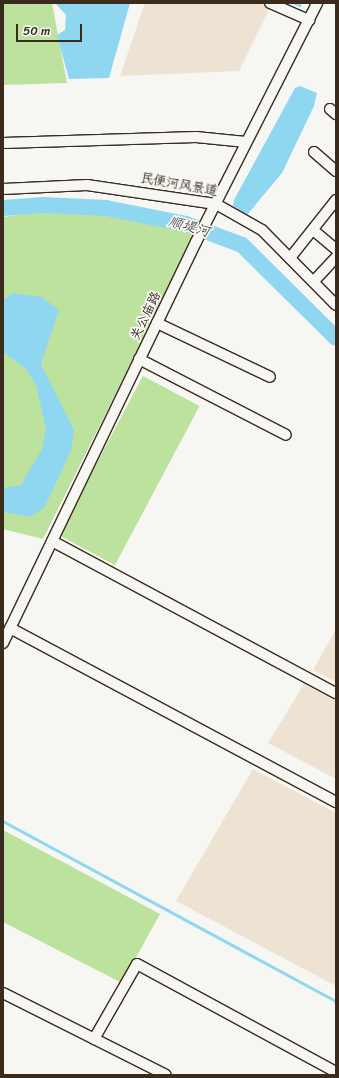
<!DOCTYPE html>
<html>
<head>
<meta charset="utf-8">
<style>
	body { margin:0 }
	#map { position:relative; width:339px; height:1078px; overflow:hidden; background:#f6f6f2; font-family:Sriracha,"LXGW WenKai TC",sans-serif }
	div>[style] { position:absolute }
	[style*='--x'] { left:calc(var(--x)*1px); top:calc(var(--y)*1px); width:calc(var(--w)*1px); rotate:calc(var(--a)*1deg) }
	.built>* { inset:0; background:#eee3d3 }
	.green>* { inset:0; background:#bce29d; transform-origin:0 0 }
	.water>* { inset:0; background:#8fd7f0 }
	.stream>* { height:2.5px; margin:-1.25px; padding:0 1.25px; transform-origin:1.25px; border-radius:1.25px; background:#8fd7f0 }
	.river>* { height:16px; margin:-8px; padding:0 8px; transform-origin:8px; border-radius:8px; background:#8fd7f0 }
	.roads { filter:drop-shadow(1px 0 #3b2a1e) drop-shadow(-1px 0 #3b2a1e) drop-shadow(0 1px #3b2a1e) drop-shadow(0 -1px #3b2a1e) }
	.minor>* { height:10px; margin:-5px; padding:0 5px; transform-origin:5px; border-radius:5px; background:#f6f6f2 }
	span { translate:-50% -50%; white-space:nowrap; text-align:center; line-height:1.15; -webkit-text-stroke:3.5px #f6f6f2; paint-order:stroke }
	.street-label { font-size:13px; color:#3b2a1e }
	.water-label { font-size:14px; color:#505552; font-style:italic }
	.frame { position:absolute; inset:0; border:4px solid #3b2a1e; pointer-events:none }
	.scale { position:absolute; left:16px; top:24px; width:66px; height:18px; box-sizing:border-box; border:2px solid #3b2a1e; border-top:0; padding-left:5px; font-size:12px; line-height:14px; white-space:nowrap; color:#3b2a1e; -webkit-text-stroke:3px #f6f6f2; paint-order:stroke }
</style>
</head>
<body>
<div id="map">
	<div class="built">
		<i style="clip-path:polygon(145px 3px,259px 3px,270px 8px,239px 71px,120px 76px)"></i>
		<i style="clip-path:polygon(336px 629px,336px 682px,313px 670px)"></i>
		<i style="clip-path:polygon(304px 684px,336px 701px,336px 779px,268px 743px)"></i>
		<i style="clip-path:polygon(253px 769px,336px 813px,336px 986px,176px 901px)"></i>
	</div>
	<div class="green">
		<i style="clip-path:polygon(3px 3px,52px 3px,67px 83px,3px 85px)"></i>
		<i style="clip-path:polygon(38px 212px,106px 215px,160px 224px,195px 235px,43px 539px,3px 529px,3px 217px)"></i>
		<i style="left:143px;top:376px;width:64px;height:180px;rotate:28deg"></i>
		<i style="clip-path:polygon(3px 830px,160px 914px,122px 983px,3px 922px)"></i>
	</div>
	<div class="water">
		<i style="clip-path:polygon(130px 3px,109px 78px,69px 79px,57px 35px,65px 30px,66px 15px,55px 3px)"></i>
		<i style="clip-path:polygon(300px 86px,317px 93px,314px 106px,282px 173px,247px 215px,233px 206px,234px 200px,295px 88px)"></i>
		<i style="clip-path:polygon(13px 293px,42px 297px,59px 310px,41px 364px,74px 430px,71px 451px,44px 508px,30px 517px,3px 512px,3px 488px,21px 485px,42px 449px,46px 429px,36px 385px,26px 369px,3px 352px,3px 300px)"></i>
	</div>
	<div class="stream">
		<i style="--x:295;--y:3;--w:5;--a:22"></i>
		<i style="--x:3;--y:821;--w:379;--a:28.4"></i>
	</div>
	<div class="river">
		<i style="--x:3;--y:208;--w:41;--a:-4.2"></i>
		<i style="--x:44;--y:205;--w:62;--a:2.8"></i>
		<i style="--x:106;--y:208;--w:82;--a:11.3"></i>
		<i style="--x:186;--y:224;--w:60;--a:20.6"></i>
		<i style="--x:242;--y:245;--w:132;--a:44.7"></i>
	</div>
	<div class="roads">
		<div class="minor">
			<i style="--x:270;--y:3;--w:43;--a:23.6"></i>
			<i style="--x:330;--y:109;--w:8;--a:40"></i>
			<i style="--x:3;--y:143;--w:193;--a:-1.8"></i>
			<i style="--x:196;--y:137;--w:50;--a:5.7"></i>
			<i style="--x:314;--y:152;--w:29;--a:41"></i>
			<i style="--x:3;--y:189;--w:84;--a:-2.7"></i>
			<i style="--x:87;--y:185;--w:130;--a:8.4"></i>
			<i style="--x:216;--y:204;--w:53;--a:29.5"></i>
			<i style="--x:262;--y:230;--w:105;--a:45.4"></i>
			<i style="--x:313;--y:230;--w:30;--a:40"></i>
			<i style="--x:290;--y:258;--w:74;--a:-51.6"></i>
			<i style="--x:314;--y:281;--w:33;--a:-47"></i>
			<i style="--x:157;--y:323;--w:125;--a:25.5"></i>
			<i style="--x:139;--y:359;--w:165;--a:27.3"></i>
			<i style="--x:52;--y:541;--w:322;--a:28.2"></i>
			<i style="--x:10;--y:628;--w:370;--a:28.1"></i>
			<i style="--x:3;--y:643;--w:445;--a:-64.3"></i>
			<i style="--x:196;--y:242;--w:268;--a:-63.1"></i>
			<i style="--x:3;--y:993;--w:182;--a:26.7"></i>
			<i style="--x:94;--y:1039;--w:86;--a:-60.2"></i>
			<i style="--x:137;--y:964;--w:226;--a:28.5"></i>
		</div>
	</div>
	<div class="street-label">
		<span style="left:179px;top:185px;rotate:10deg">民便河风景道</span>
		<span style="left:146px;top:316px;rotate:-64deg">关公庙路</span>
	</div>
	<div class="water-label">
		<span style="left:189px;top:227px;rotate:16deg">顺堤河</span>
	</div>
	<div class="frame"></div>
	<div class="scale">50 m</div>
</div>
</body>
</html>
